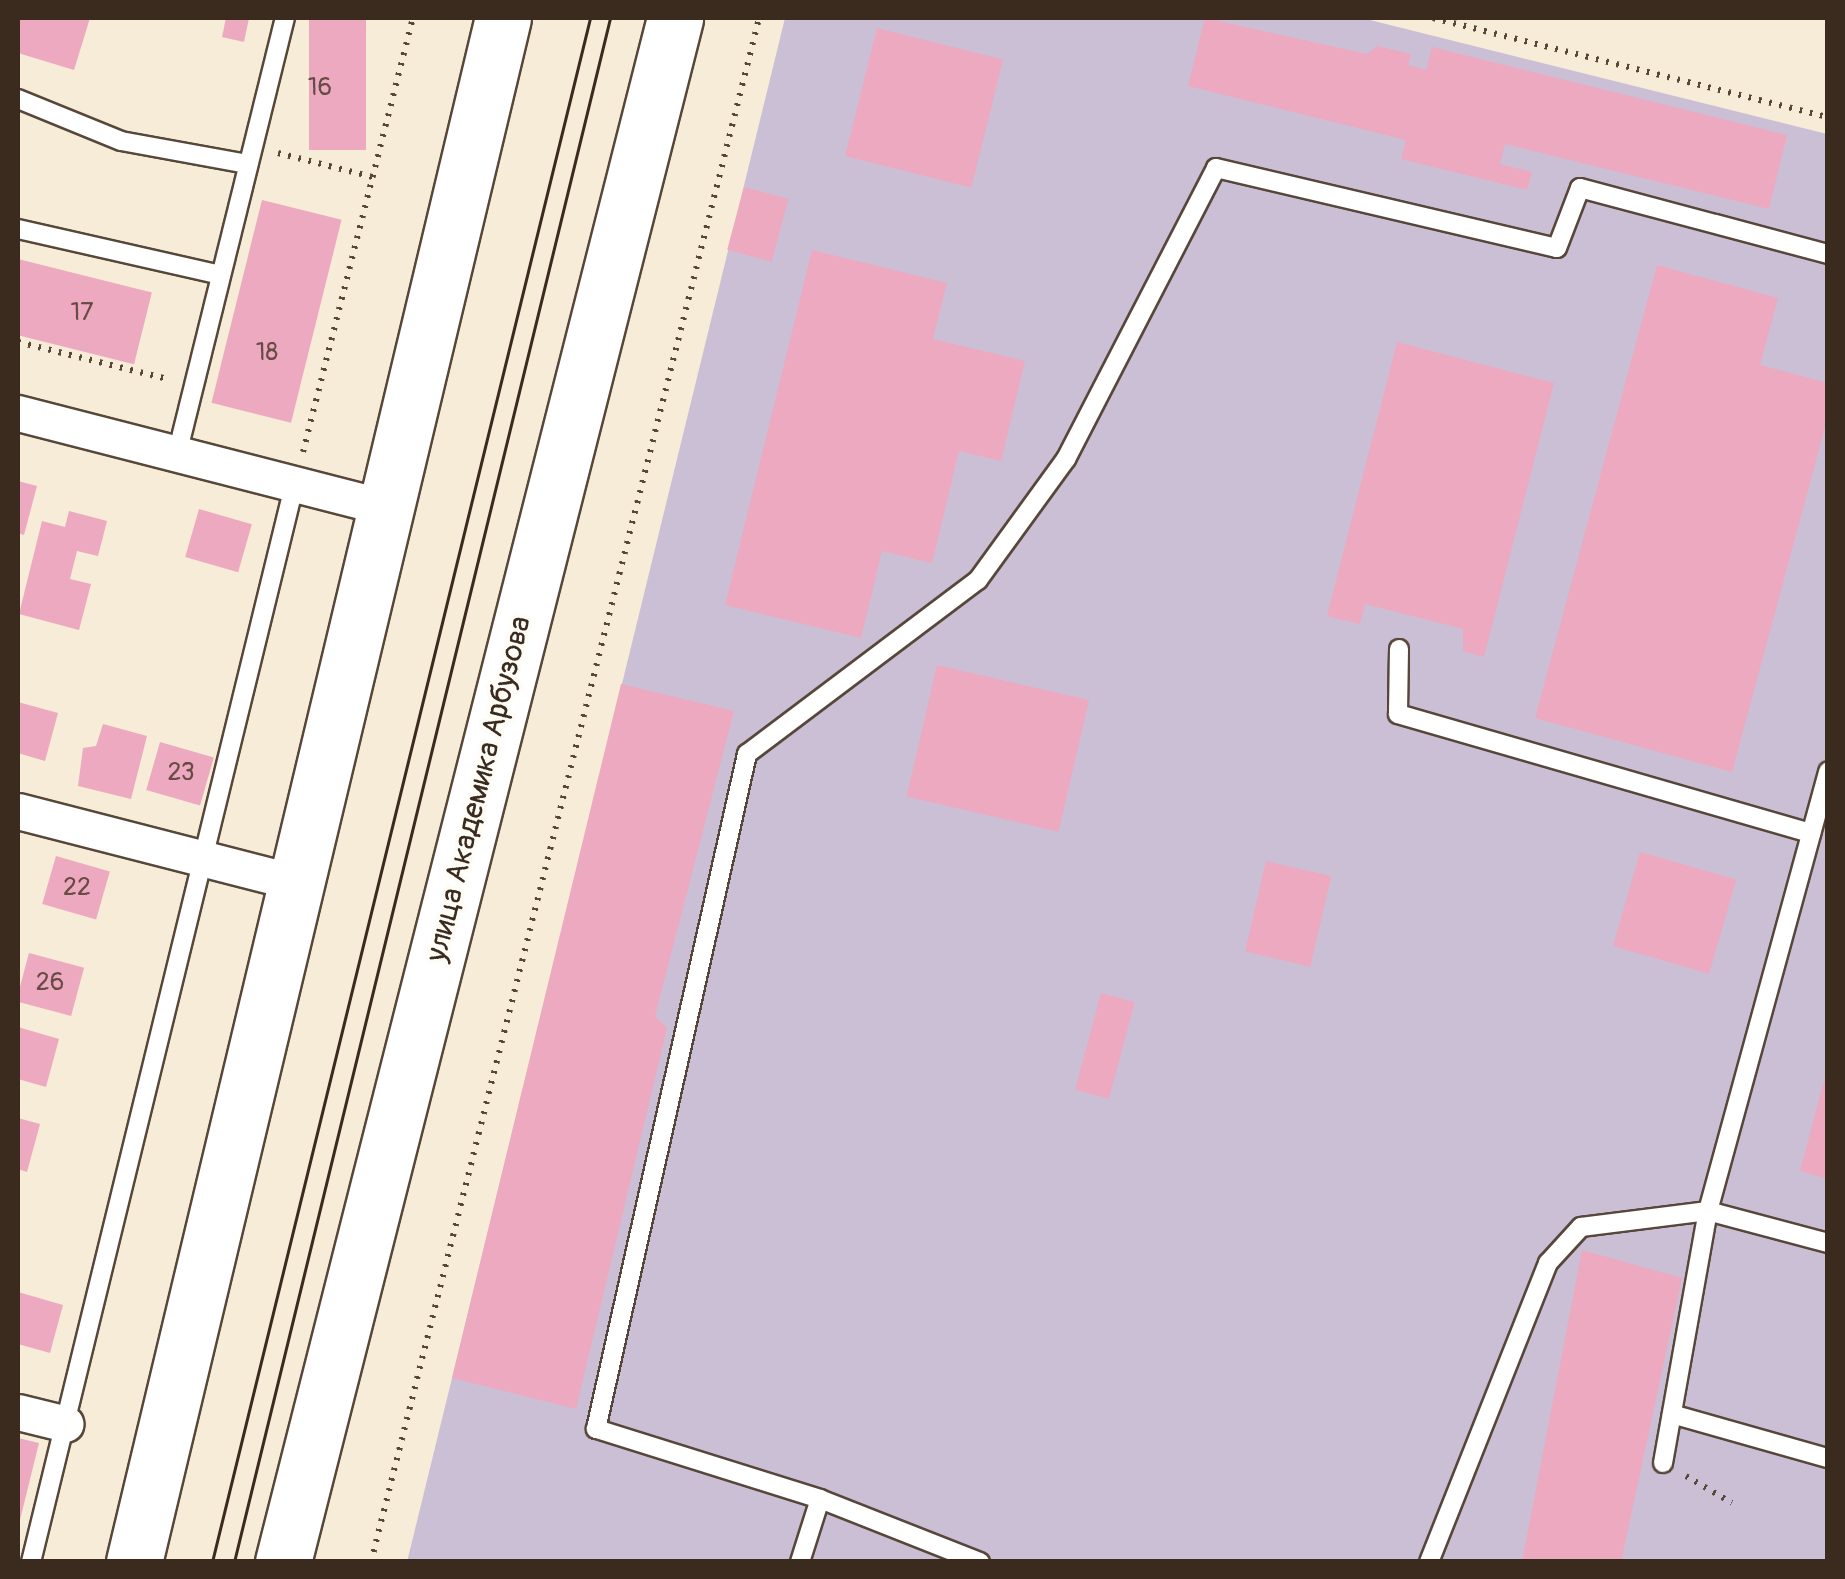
<!DOCTYPE html>
<html>
<head>
<meta charset="utf-8">
<style>
	body { margin:0 }
	#map { position:relative; width:1845px; height:1579px; overflow:hidden; background:#f6ecd7; font-family:Pangolin,sans-serif }
	div>[style] { position:absolute }
	[style*='--x'] { left:calc(var(--x)*1px); top:calc(var(--y)*1px); width:calc(var(--w)*1px); rotate:calc(var(--a)*1deg) }
	.industrial>* { inset:0; background:#cbbfd5 }
	.building>* { inset:0; background:#eda9c0; transform-origin:0 0 }
	.path>* { height:6px; margin-top:-3px; transform-origin:0; background:repeating-linear-gradient(90deg,#57473a 0 2.5px,transparent 0 10.5px) }
	.roads { filter:drop-shadow(2px 0 #57473a) drop-shadow(-2px 0 #57473a) drop-shadow(0 2px #57473a) drop-shadow(0 -2px #57473a) }
	.service>* { height:18px; margin:-9px; padding:0 9px; transform-origin:9px; border-radius:9px; background:#fff }
	.minor>* { height:35px; margin:-17.5px; padding:0 17.5px; transform-origin:17.5px; border-radius:17.5px; background:#fff }
	.primary>* { height:55px; margin:-27.5px; padding:0 27.5px; transform-origin:27.5px; border-radius:27.5px; background:#fff }
	.tram>* { height:2.5px; margin:-1.25px; padding:0 1.25px; transform-origin:1.25px; border-radius:1.25px; background:#3b2a1e }
	span { translate:-50% -50%; white-space:nowrap; text-align:center; line-height:1.15; -webkit-text-stroke:8px #fdfcf7; paint-order:stroke }
	.number-label { font-size:25px; color:#684a46 }
	.number-label span { -webkit-text-stroke-width:0 }
	.street-label { font-size:30px; color:#3b2a1e }
	.frame { position:absolute; inset:0; border:20px solid #3b2a1e; pointer-events:none }
</style>
</head>
<body>
<div id="map">
	<div class="industrial">
		<i style="clip-path:polygon(785px 18px,1362px 18px,1827px 134px,1827px 1561px,407px 1562px)"></i>
	</div>
	<div class="building">
		<i style="clip-path:polygon(18px 18px,90px 18px,74px 70px,18px 53px)"></i>
		<i style="clip-path:polygon(226px 18px,249px 18px,244px 42px,222px 37px)"></i>
		<i style="left:309px;top:18px;width:57px;height:132px"></i>
		<i style="clip-path:polygon(1205px 18px,1367px 54px,1377px 46px,1411px 54px,1408px 65px,1426px 70px,1432px 47px,1787px 135px,1769px 209px,1505px 144px,1500px 164px,1532px 172px,1527px 190px,1401px 159px,1406px 140px,1188px 86px)"></i>
		<i style="left:877px;top:28px;width:130px;height:132px;rotate:14deg"></i>
		<i style="left:744px;top:187px;width:46px;height:65px;rotate:15deg"></i>
		<i style="left:262px;top:200px;width:82px;height:209px;rotate:14deg"></i>
		<i style="clip-path:polygon(812px 250px,947px 283px,933px 339px,1025px 361px,1001px 461px,959px 451px,932px 563px,882px 551px,861px 638px,725px 605px)"></i>
		<i style="left:18px;top:259px;width:138px;height:74px;rotate:14deg"></i>
		<i style="clip-path:polygon(1657px 265px,1778px 298px,1760px 365px,1828px 383px,1828px 416px,1732px 772px,1535px 718px)"></i>
		<i style="clip-path:polygon(1397px 342px,1554px 383px,1484px 657px,1463px 651px,1463px 629px,1365px 604px,1360px 624px,1327px 616px)"></i>
		<i style="clip-path:polygon(18px 481px,37px 486px,24px 535px,18px 533px)"></i>
		<i style="left:199px;top:509px;width:55px;height:50px;rotate:16deg"></i>
		<i style="clip-path:polygon(69px 511px,107px 521px,98px 556px,77px 551px,70px 579px,91px 584px,79px 630px,19px 614px,42px 521px,65px 527px)"></i>
		<i style="left:937px;top:665px;width:156px;height:135px;rotate:13deg"></i>
		<i style="clip-path:polygon(621px 684px,734px 711px,655px 1016px,667px 1028px,576px 1409px,452px 1378px)"></i>
		<i style="clip-path:polygon(18px 702px,58px 713px,45px 761px,18px 753px)"></i>
		<i style="clip-path:polygon(103px 724px,147px 736px,131px 799px,78px 786px,83px 748px,96px 746px)"></i>
		<i style="left:160px;top:742px;width:56px;height:50px;rotate:16deg"></i>
		<i style="left:1640px;top:852px;width:100px;height:98px;rotate:16deg"></i>
		<i style="left:56px;top:856px;width:56px;height:50px;rotate:16deg"></i>
		<i style="left:1266px;top:861px;width:67px;height:93px;rotate:13deg"></i>
		<i style="left:29px;top:953px;width:57px;height:50px;rotate:15deg"></i>
		<i style="left:1101px;top:993px;width:35px;height:100px;rotate:15deg"></i>
		<i style="clip-path:polygon(18px 1027px,59px 1039px,46px 1087px,18px 1079px)"></i>
		<i style="clip-path:polygon(1826px 1073px,1828px 1073px,1828px 1179px,1800px 1171px)"></i>
		<i style="clip-path:polygon(18px 1118px,40px 1124px,27px 1172px,18px 1169px)"></i>
		<i style="clip-path:polygon(1582px 1250px,1682px 1278px,1621px 1562px,1522px 1562px)"></i>
		<i style="clip-path:polygon(18px 1292px,63px 1305px,50px 1353px,18px 1344px)"></i>
		<i style="clip-path:polygon(18px 1438px,39px 1443px,19px 1524px,18px 1524px)"></i>
	</div>
	<div class="path">
		<i style="--x:1433;--y:18;--w:407;--a:14.1"></i>
		<i style="--x:278;--y:153;--w:98;--a:14.2"></i>
		<i style="--x:18;--y:342;--w:154;--a:13.9"></i>
		<i style="--x:303;--y:452;--w:448;--a:-75.8"></i>
		<i style="--x:1686;--y:1476;--w:53;--a:30.4"></i>
		<i style="--x:371;--y:1562;--w:1592;--a:-75.89"></i>
	</div>
	<div class="roads">
		<div class="service">
			<i style="--x:18;--y:99;--w:111;--a:22.2"></i>
			<i style="--x:121;--y:141;--w:129;--a:10.3"></i>
			<i style="--x:18;--y:229;--w:208;--a:12.8"></i>
			<i style="--x:177;--y:454;--w:449;--a:-76.1"></i>
			<i style="--x:1399;--y:649;--w:65;--a:90.9"></i>
			<i style="--x:1398;--y:714;--w:430;--a:16.1"></i>
			<i style="--x:1672;--y:1414;--w:162;--a:15.8"></i>
			<i style="--x:1663;--y:1463;--w:256;--a:-79.9"></i>
			<i style="--x:1708;--y:1211;--w:124;--a:14.9"></i>
			<i style="--x:820;--y:1499;--w:172;--a:21.5"></i>
			<i style="--x:31;--y:1562;--w:1112;--a:-76.26"></i>
			<i style="--x:800;--y:1562;--w:66;--a:-72.4"></i>
			<i style="--x:820;--y:1499;--w:235;--a:-162.6"></i>
			<i style="--x:596;--y:1429;--w:692;--a:-77.39"></i>
			<i style="--x:747;--y:754;--w:289;--a:-37"></i>
			<i style="--x:978;--y:580;--w:150;--a:-54"></i>
			<i style="--x:1066;--y:459;--w:327;--a:-62.7"></i>
			<i style="--x:1216;--y:168;--w:350;--a:13.2"></i>
			<i style="--x:1557;--y:248;--w:64;--a:-69"></i>
			<i style="--x:1580;--y:188;--w:257;--a:14.9"></i>
			<i style="--x:1429;--y:1562;--w:322;--a:-68.3"></i>
			<i style="--x:1548;--y:1263;--w:49;--a:-47.5"></i>
			<i style="--x:1581;--y:1227;--w:128;--a:-7.2"></i>
			<i style="--x:1708;--y:1211;--w:456;--a:-74.7"></i>
		</div>
		<div class="minor">
			<i style="--x:18;--y:413;--w:377;--a:14.4"></i>
			<i style="--x:18;--y:811;--w:285;--a:14.4"></i>
			<i style="--x:18;--y:1412;--w:49;--a:14"></i>
		</div>
		<div class="primary">
			<i style="--x:134;--y:1562;--w:1587;--a:-76.56"></i>
			<i style="--x:283;--y:1562;--w:1593;--a:-75.75"></i>
		</div>
	</div>
	<div class="tram">
		<i style="--x:212;--y:1562;--w:1590;--a:-76.24"></i>
		<i style="--x:234;--y:1562;--w:1589;--a:-76.31"></i>
	</div>
	<div class="number-label">
		<span style="left:320px;top:88px">16</span>
		<span style="left:82px;top:313px">17</span>
		<span style="left:267px;top:353px">18</span>
		<span style="left:181px;top:773px">23</span>
		<span style="left:77px;top:888px">22</span>
		<span style="left:50px;top:983px">26</span>
	</div>
	<div class="street-label">
		<span style="left:479px;top:789px;rotate:-76deg">улица Академика Арбузова</span>
	</div>
	<div class="frame"></div>
</div>
</body>
</html>
